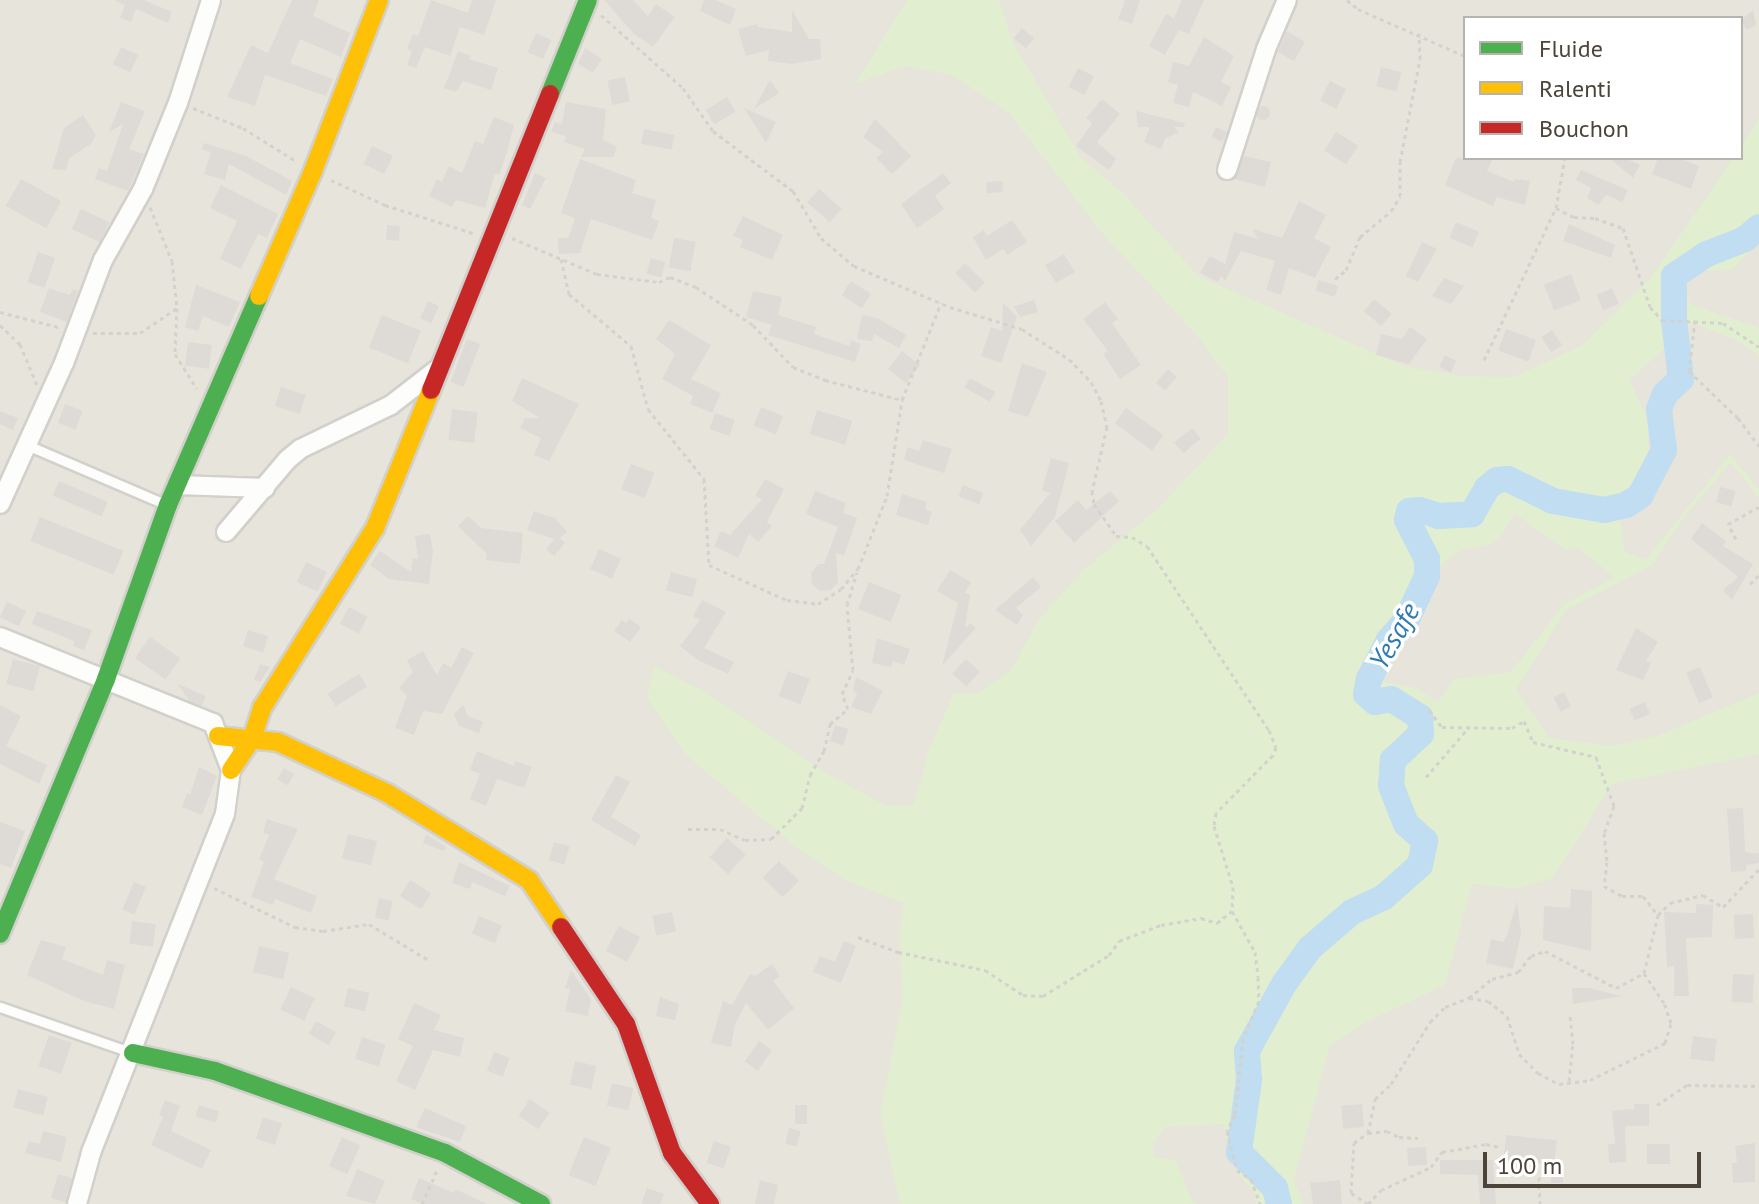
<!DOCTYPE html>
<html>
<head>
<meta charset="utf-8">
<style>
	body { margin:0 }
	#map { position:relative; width:1759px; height:1204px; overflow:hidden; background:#f4f2ee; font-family:"PT Sans",sans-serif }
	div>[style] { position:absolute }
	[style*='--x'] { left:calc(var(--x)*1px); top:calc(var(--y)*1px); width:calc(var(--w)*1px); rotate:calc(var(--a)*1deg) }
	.residential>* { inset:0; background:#e7e4dc }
	.green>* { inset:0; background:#e1eecf }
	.river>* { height:26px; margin:-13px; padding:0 13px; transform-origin:13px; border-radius:13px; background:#c0ddf1 }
	.building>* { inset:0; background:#dedbd6; transform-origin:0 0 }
	.round { border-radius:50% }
	.path>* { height:3px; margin-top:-1.5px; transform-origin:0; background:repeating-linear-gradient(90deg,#d3d2cc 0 4px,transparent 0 8px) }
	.roads { filter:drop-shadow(2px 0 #d2d0cb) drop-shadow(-2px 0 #d2d0cb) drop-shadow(0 2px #d2d0cb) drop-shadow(0 -2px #d2d0cb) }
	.lane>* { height:9px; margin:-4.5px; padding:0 4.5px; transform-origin:4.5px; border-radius:4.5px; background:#fdfdfc }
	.street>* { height:18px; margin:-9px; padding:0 9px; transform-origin:9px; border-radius:9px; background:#fdfdfc }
	.fast>* { height:18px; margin:-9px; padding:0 9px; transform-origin:9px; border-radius:9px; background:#4caf50 }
	.slow>* { height:18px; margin:-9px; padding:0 9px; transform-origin:9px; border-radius:9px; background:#ffc107 }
	.jam>* { height:18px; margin:-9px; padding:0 9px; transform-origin:9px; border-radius:9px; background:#c62828 }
	span { translate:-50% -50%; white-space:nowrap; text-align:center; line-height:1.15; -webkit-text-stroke:7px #fff; paint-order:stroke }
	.water-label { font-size:28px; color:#2e7ab2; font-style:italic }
	.legend { position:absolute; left:1463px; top:16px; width:280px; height:144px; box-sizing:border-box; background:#fff; border:2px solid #b7b4b0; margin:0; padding:10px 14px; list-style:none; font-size:24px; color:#4b4439 }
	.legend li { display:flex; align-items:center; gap:16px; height:40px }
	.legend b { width:40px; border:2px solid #b7b4b0 }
	.scale { position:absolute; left:1483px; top:1152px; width:218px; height:36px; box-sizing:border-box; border:4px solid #4b4439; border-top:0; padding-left:10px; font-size:24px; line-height:28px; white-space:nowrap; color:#4b4439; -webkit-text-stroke:6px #fff; paint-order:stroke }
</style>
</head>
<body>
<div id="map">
	<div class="residential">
		<i style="clip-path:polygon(evenodd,0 0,1759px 0,1759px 1204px,0 1204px,0 0,1465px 18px,1741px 18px,1741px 158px,1465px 158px,1465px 18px)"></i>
	</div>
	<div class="green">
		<i style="clip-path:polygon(evenodd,907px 0,999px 0,1013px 43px,1081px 158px,1122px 192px,1198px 276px,1404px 366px,1461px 376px,1513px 377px,1583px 345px,1650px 279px,1733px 158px,1741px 158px,1741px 146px,1759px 120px,1759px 241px,1732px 270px,1697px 271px,1684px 284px,1690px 304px,1759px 328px,1759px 356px,1736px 340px,1693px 323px,1629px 380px,1649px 421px,1648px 457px,1635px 483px,1617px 498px,1625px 552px,1646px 560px,1730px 454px,1759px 489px,1759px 498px,1731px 462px,1686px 514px,1652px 565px,1566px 610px,1516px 690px,1549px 738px,1612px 746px,1657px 736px,1759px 693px,1759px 754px,1612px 784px,1553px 878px,1517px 889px,1472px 884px,1445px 985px,1366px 1022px,1330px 1045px,1294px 1179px,1303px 1204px,1256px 1204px,1254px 1190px,1241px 1177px,1230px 1157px,1224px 1124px,1165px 1127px,1152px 1144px,1155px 1158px,1176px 1160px,1192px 1201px,1197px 1204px,900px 1204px,880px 1114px,903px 997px,899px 933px,904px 903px,850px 882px,796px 847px,684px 753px,647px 698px,654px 666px,707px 693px,826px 773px,885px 805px,913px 806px,930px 747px,954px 693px,976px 694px,1011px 670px,1039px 619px,1086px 568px,1157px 509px,1228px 434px,1228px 377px,1194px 332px,1103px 234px,1008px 112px,952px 75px,907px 66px,855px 84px,907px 0,1514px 513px,1565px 549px,1578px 548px,1615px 577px,1564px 604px,1511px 672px,1454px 679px,1438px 702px,1416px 688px,1383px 682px,1382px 674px,1423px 614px,1439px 567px,1460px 551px,1488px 545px,1503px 534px,1514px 513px)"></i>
	</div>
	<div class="river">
		<i style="--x:1279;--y:1204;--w:16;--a:-104"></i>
		<i style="--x:1275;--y:1188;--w:51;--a:-135"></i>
		<i style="--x:1239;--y:1152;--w:73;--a:-82.1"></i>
		<i style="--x:1249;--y:1080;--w:29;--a:-94"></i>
		<i style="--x:1247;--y:1051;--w:77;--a:-61.1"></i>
		<i style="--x:1284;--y:984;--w:44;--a:-54.2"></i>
		<i style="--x:1310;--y:948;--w:55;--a:-40.6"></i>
		<i style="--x:1352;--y:912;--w:35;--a:-25"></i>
		<i style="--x:1384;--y:897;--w:48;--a:-41.6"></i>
		<i style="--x:1420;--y:865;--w:25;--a:-78"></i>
		<i style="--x:1425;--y:841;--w:25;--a:-138"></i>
		<i style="--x:1406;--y:824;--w:41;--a:-111.5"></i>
		<i style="--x:1391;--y:786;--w:26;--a:-86"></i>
		<i style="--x:1393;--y:760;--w:38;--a:-43"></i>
		<i style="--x:1421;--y:734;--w:17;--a:-93"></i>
		<i style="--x:1420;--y:717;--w:34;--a:-148"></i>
		<i style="--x:1391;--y:699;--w:16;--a:169"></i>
		<i style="--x:1375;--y:702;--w:12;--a:-138"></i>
		<i style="--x:1366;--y:694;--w:15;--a:-79"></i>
		<i style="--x:1369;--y:679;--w:44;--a:-62.9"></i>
		<i style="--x:1389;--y:640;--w:28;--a:-49"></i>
		<i style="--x:1407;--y:619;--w:47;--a:-65.1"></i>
		<i style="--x:1427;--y:576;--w:17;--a:-90"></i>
		<i style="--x:1427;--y:559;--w:44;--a:-117.1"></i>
		<i style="--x:1407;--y:520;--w:9;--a:-77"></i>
		<i style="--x:1409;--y:511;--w:11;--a:-5"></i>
		<i style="--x:1420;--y:510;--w:20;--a:18"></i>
		<i style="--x:1439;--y:516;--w:33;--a:-3"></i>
		<i style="--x:1472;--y:514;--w:30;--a:-60"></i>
		<i style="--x:1487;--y:488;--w:13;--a:-39"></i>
		<i style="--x:1497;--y:480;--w:11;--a:-5"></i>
		<i style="--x:1508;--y:479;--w:50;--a:26.1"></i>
		<i style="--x:1553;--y:501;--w:52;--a:10"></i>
		<i style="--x:1604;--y:510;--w:23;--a:-13"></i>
		<i style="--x:1626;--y:505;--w:17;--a:-33"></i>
		<i style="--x:1640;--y:496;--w:52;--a:-62.4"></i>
		<i style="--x:1664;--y:450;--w:41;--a:-97"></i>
		<i style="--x:1659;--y:409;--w:16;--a:-68"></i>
		<i style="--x:1665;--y:394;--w:22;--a:-43"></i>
		<i style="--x:1681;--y:379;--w:59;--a:-96.8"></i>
		<i style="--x:1674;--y:320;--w:44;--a:-90"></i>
		<i style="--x:1674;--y:276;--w:40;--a:-34"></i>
		<i style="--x:1707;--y:254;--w:41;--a:-21.5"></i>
		<i style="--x:1745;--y:239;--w:18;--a:-41"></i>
	</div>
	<div class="building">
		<i style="clip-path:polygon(114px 0,144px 0,172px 12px,168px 23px,136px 9px,131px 22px,120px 18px,125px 5px)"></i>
		<i style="clip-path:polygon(292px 0,319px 0,313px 16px,350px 33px,341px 57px,300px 39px,290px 63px,333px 79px,326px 96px,265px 75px,255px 106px,227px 97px,251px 45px,268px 53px)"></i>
		<i style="clip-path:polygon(431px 0,468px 13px,472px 0,496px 0,484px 35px,460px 27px,450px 56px,425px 47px,416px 68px,407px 65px,412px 51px,407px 49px,413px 34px,418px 36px)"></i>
		<i style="clip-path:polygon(604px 0,633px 0,648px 16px,656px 4px,675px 17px,653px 47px,634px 34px)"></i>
		<i style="clip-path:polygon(704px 0,716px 0,736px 9px,730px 25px,700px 11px)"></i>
		<i style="clip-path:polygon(1125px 0,1140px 0,1132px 24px,1118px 19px)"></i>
		<i style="clip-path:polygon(1182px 0,1204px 0,1189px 34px,1179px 30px,1165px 55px,1149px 46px,1166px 14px,1174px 18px)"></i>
		<i style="clip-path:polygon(792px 10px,809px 39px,820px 39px,821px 59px,792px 64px,768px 61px,769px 50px,746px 56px,738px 29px,757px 24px,758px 27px,792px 32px)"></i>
		<i style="clip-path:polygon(1753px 10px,1756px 25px,1746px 30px,1741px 20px)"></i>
		<i style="left:1022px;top:28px;width:16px;height:13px;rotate:40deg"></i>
		<i style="clip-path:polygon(1287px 31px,1305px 42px,1294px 61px,1278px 52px)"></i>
		<i style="left:536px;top:33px;width:17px;height:21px;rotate:24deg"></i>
		<i style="clip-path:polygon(1204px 37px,1234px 56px,1221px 82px,1231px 87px,1222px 106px,1193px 92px,1189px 107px,1173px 103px,1178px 85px,1168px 82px,1173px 62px,1189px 66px)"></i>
		<i style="left:121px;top:47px;width:19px;height:19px;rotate:25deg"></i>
		<i style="clip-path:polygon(585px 48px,602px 59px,593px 73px,578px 64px)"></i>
		<i style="clip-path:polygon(458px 51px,471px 56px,469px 59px,498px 68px,491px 90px,463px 81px,456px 92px,444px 88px)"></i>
		<i style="left:1381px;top:67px;width:21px;height:20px;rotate:14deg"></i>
		<i style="left:1078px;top:68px;width:18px;height:21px;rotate:27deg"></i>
		<i style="left:625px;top:77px;width:25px;height:18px;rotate:79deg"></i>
		<i style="clip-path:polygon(770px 80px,779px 93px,754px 109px)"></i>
		<i style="left:1330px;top:81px;width:18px;height:22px;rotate:27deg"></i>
		<i style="left:727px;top:97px;width:17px;height:25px;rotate:59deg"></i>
		<i style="clip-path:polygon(1102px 99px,1120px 114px,1097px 142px,1116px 159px,1109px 170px,1076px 146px,1092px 123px,1086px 118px)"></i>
		<i style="clip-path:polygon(121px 102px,145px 111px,129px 149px,144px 154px,128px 191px,95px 179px,99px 168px,107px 171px,123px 124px,109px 132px)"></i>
		<i style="clip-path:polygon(566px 102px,606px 109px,603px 140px,617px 147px,613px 157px,581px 157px,585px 149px,564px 142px,566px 136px,551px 132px,555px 122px,562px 124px)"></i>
		<i class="round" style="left:1256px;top:106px;width:14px;height:14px"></i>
		<i style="clip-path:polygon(744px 108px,776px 122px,766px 143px)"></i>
		<i style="clip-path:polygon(1136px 111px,1185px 123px,1184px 127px,1174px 127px,1179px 132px,1165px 139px,1161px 149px,1144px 142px,1150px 127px,1138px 127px)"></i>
		<i style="clip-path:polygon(83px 115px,96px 135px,91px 144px,69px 158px,66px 170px,52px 169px,64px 128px)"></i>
		<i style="clip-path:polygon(494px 117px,514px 125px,506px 155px,499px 175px,495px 173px,485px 208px,456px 200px,452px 207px,429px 196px,437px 179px,442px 182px,449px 166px,462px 173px,475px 141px,483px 144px)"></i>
		<i style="clip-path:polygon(875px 119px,911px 156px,892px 174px,876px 158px,883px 152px,863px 137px)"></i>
		<i style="left:1216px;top:127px;width:12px;height:11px;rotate:24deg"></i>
		<i style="left:644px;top:129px;width:31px;height:15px;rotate:11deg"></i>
		<i style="left:1336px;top:132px;width:26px;height:22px;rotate:32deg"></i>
		<i style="clip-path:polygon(204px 143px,246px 156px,292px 181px,286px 195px,229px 164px,225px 180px,204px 174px,211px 153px,202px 149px)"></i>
		<i style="left:372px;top:146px;width:23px;height:20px;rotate:25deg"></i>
		<i style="clip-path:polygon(1244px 156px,1271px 162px,1265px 187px,1234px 179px)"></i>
		<i style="clip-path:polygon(1456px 158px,1493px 158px,1487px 171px,1514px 182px,1515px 179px,1530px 181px,1525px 205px,1497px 197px,1493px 206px,1445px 185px)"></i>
		<i style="clip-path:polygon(1609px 158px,1625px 158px,1640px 165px,1633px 178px)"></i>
		<i style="clip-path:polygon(1658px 158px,1679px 158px,1699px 166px,1691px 189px,1652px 174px)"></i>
		<i style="clip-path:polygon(580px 159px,636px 180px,632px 193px,656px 200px,651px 218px,659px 221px,652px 240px,591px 219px,580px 253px,559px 254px,558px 238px,568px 238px,575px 218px,561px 213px)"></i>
		<i style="clip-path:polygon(1581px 170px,1628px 190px,1622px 202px,1606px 195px,1598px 205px,1587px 198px,1591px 188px,1576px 180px)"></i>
		<i style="clip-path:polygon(535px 173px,546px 178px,530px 209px,522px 205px)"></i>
		<i style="clip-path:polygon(943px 173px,951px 183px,935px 196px,944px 209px,917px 228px,901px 204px)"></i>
		<i style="left:21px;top:179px;width:46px;height:31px;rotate:29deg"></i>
		<i style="left:1002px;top:181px;width:11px;height:16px;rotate:85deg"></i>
		<i style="clip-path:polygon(221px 185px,278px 214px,267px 238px,258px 234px,241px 269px,220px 259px,237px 221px,210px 208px)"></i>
		<i style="left:819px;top:189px;width:30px;height:18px;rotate:41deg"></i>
		<i style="clip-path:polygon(1299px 201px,1326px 215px,1314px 238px,1331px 247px,1315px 278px,1289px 268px,1281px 295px,1266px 290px,1275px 261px,1241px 251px,1225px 281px,1221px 276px,1218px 282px,1200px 273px,1210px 256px,1225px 264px,1234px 232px,1258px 239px,1253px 229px,1282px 238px)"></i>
		<i style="left:81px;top:209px;width:31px;height:22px;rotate:25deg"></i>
		<i style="clip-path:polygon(743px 216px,783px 235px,772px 260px,740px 247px,743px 240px,733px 236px)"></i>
		<i style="clip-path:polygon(1012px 220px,1027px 242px,1007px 255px,1003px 249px,986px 260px,973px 237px,984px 230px,987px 236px)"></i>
		<i style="left:1456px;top:222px;width:25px;height:17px;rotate:23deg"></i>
		<i style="clip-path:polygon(1569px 224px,1615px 245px,1611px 258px,1563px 241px)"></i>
		<i style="left:387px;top:225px;width:13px;height:15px;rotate:4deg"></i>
		<i style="left:674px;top:238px;width:22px;height:30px;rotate:10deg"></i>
		<i style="clip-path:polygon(1422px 242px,1437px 249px,1418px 282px,1406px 276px)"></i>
		<i style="left:38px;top:252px;width:18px;height:32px;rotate:19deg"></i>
		<i style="left:1064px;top:254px;width:21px;height:22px;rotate:59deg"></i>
		<i style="left:651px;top:258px;width:15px;height:16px;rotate:16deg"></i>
		<i style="left:965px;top:263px;width:28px;height:14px;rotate:45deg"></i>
		<i style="left:1571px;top:274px;width:28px;height:29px;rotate:69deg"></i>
		<i style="clip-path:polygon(1444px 278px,1464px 286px,1451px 304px,1432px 296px)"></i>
		<i style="left:1319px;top:280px;width:20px;height:11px;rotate:18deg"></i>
		<i style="left:851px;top:281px;width:24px;height:17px;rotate:33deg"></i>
		<i style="clip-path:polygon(196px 285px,240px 302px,229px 327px,203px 316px,198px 331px,185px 327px)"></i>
		<i style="clip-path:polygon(49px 288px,70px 295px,73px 289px,78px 291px,67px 322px,40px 312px)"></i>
		<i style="left:1612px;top:288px;width:17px;height:17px;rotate:66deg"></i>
		<i style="clip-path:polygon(753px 291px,782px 297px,778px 315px,816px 327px,814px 334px,849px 346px,851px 340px,861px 344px,855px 362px,768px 335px,772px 325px,746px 317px)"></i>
		<i style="left:1374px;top:299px;width:23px;height:16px;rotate:40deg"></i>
		<i style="clip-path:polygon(1034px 300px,1038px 312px,1020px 317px,1014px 306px)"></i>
		<i style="left:428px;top:301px;width:12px;height:19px;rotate:24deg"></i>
		<i style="clip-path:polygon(1105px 302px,1118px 319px,1112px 323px,1141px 365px,1120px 379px,1103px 354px,1108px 351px,1083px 319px)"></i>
		<i style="clip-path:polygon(1003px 303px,1017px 317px,1001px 363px,981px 356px,991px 327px,1002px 331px)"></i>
		<i style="left:382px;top:315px;width:42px;height:35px;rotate:22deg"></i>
		<i style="clip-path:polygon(862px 315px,877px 318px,906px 335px,899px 348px,874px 334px,872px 341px,857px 339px)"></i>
		<i style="clip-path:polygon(669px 320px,711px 345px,691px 379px,721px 393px,712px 413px,690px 404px,693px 396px,662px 379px,675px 354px,656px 339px)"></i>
		<i style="clip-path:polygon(1410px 327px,1427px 339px,1409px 364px,1376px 355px,1381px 334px,1402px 339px)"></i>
		<i style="left:1506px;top:329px;width:32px;height:23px;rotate:20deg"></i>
		<i style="left:1552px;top:330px;width:18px;height:13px;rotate:56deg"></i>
		<i style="left:467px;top:339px;width:14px;height:46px;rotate:21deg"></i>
		<i style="left:188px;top:342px;width:24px;height:24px;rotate:7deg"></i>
		<i style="left:902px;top:351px;width:23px;height:23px;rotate:38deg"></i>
		<i style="left:1445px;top:355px;width:13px;height:13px;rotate:27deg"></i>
		<i style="clip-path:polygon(1022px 363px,1047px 372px,1028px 417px,1008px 411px)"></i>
		<i style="left:1168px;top:369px;width:12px;height:18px;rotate:42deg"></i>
		<i style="clip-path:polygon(522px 378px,579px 404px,549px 461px,534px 455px,541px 438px,520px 428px,525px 418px,540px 418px,512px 401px)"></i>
		<i style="left:970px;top:378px;width:29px;height:11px;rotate:29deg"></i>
		<i style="left:281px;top:387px;width:26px;height:20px;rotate:18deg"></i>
		<i style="left:65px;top:404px;width:19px;height:20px;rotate:21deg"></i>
		<i style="left:761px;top:407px;width:24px;height:20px;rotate:22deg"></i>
		<i style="left:1126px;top:408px;width:46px;height:19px;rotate:36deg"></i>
		<i style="left:452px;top:409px;width:26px;height:31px;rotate:7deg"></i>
		<i style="left:817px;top:410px;width:37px;height:25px;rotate:17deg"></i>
		<i style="clip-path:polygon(0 411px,18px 418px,13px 430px,0 424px)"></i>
		<i style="left:715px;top:413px;width:21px;height:17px;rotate:19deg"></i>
		<i style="left:1192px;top:428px;width:14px;height:23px;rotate:51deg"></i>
		<i style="clip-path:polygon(923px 440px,952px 449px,944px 473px,904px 460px,907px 447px,919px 451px)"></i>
		<i style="clip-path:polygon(1051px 458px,1069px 463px,1055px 517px,1031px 546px,1020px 530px,1050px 493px,1042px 490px)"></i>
		<i style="left:631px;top:464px;width:25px;height:27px;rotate:21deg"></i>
		<i style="clip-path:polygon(765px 479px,784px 489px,767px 522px,772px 526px,758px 542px,749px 534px,738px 558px,714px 546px,721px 531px,730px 535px,762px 499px,755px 496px)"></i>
		<i style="left:59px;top:481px;width:53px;height:16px;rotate:23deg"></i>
		<i style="left:963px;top:485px;width:22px;height:12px;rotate:22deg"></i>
		<i style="left:1720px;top:487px;width:16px;height:16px;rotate:14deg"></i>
		<i style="clip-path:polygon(815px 491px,846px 503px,843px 513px,857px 518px,844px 556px,836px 553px,838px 582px,831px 590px,820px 591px,812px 584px,811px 573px,818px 564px,824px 564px,838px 527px,806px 514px)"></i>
		<i style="clip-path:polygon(1110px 491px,1119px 501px,1074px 543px,1055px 521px,1078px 500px,1086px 510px)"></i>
		<i style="clip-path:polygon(902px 494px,927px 502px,925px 509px,932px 512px,928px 525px,896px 515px)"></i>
		<i style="clip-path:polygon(534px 511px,555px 518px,567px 532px,560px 538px,565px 543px,554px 556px,546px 549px,554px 539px,527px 530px)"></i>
		<i style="clip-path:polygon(468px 516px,481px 528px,523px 533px,520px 564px,486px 560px,487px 554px,458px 526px)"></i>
		<i style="left:40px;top:517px;width:90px;height:26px;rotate:22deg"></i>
		<i style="clip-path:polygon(1702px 523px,1726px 541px,1723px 546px,1753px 564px,1732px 600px,1723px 590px,1738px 577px,1691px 539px)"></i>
		<i style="clip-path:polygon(430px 534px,433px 552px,429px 584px,389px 579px,370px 565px,380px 551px,411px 572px,413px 558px,418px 559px,415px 536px)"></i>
		<i style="left:599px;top:549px;width:24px;height:22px;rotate:24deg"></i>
		<i style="left:306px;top:562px;width:23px;height:22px;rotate:25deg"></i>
		<i style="clip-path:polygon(950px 570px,971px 582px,965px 593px,970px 594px,965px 628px,971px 623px,976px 628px,942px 666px,958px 603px,937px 591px)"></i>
		<i style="left:671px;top:572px;width:27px;height:19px;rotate:15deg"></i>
		<i style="clip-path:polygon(1033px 577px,1041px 587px,1016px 608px,1023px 615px,1017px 625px,995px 610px)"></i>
		<i style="left:869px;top:582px;width:35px;height:29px;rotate:22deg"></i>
		<i style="clip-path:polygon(702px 600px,726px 612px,704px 648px,734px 662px,728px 674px,698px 660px,680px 646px,700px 620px,693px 616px)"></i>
		<i style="left:7px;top:602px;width:21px;height:17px;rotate:25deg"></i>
		<i style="left:349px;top:607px;width:21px;height:19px;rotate:28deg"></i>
		<i style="clip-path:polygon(37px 611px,92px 630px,84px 650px,73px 646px,74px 641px,32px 624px)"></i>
		<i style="clip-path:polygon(629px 619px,641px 627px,630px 642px,614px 631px,622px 620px,626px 623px)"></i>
		<i style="clip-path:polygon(1636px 628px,1658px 642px,1646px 661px,1651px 663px,1643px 680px,1616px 670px)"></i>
		<i style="left:248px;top:630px;width:21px;height:17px;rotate:17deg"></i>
		<i style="left:150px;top:637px;width:37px;height:26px;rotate:35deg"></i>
		<i style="clip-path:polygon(877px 638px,910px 649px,904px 665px,893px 661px,891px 667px,872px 663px)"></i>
		<i style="clip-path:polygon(462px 647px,474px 653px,442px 714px,423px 711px,414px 735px,395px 728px,407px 696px,399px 688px,413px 672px,407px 660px,423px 651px,437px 675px,443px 663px,451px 668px)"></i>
		<i style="left:13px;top:659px;width:28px;height:26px;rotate:15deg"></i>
		<i style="left:966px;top:659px;width:19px;height:20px;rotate:43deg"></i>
		<i style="clip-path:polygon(260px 664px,270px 667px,260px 682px,254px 680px)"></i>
		<i style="left:1700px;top:667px;width:33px;height:15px;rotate:67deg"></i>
		<i style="left:788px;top:671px;width:23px;height:27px;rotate:20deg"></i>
		<i style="left:359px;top:674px;width:15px;height:37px;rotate:58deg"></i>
		<i style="clip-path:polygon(856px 677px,883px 691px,871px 714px,851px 707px,857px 694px,853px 690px)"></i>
		<i style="clip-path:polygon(178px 684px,206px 696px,202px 706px,189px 701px)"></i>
		<i style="left:1564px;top:692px;width:16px;height:12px;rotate:63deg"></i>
		<i style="left:1645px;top:702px;width:13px;height:17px;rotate:67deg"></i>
		<i style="clip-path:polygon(0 705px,21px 716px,6px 746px,47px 765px,39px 784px,0 764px)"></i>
		<i style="clip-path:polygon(463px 705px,468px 716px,483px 722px,479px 733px,459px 726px,454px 714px)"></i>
		<i style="left:835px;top:725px;width:14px;height:17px;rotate:17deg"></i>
		<i style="clip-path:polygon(477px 751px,514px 766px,515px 761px,532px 767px,524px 788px,497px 779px,486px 806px,470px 799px,480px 774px,470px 770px)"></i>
		<i style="clip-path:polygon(199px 767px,217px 776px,202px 815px,182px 807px,187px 793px,190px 795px)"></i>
		<i style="left:284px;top:768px;width:12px;height:13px;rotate:31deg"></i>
		<i style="clip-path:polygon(616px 775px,630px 782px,611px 817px,641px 835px,635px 846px,591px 820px)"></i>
		<i style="clip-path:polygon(1743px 808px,1745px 852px,1759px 854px,1759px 863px,1746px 865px,1746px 871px,1731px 872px,1727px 809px)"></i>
		<i style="clip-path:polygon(267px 819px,298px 829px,274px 879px,317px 896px,311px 913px,275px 899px,273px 905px,251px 897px,264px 862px,259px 859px,269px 835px,263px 833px)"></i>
		<i style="clip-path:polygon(0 822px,25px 831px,11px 868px,0 864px)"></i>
		<i style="left:348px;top:834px;width:30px;height:25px;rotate:14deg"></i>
		<i style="clip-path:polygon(426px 834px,446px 847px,444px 851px,423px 843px)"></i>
		<i style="left:727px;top:838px;width:25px;height:26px;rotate:42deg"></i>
		<i style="left:554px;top:842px;width:16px;height:19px;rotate:15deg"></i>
		<i style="left:779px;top:861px;width:28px;height:23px;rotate:45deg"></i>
		<i style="clip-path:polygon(459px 862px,510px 886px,505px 896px,472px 882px,470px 889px,452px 883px)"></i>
		<i style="left:410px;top:880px;width:25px;height:19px;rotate:32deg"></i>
		<i style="left:134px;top:882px;width:13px;height:30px;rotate:23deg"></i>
		<i style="clip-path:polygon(1571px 889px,1592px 891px,1591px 951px,1543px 940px,1544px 906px,1570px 908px)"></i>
		<i style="left:379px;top:898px;width:14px;height:20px;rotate:12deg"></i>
		<i style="clip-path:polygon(1517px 901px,1521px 934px,1513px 969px,1486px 963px,1491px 939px,1503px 942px,1507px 935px)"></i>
		<i style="clip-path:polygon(1696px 904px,1713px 905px,1712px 937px,1686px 938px,1689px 996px,1674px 996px,1674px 966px,1667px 967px,1664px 912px,1696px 913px)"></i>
		<i style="left:672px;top:912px;width:20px;height:20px;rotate:79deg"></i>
		<i style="left:1753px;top:914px;width:24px;height:19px;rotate:88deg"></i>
		<i style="left:479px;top:916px;width:25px;height:19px;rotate:23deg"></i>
		<i style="left:132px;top:921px;width:24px;height:23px;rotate:7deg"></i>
		<i style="left:619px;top:926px;width:24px;height:28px;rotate:28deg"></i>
		<i style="clip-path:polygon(41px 940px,66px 947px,62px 959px,103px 975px,107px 960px,125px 965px,114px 1009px,84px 1001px,27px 975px)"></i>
		<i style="clip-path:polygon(844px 941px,856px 946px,841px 983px,813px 972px,820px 956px,835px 962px)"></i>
		<i style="left:259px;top:946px;width:31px;height:27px;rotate:13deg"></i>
		<i style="clip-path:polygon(772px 964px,780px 976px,773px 981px,794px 1008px,768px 1030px,746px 1003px,735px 1025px,731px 1047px,711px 1043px,723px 1001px,732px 1005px,750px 974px,755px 976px)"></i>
		<i style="clip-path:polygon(571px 970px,591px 999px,588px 1016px,565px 1011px,570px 989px,565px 988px)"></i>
		<i style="left:1733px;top:974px;width:21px;height:28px;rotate:3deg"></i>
		<i style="left:291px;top:987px;width:26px;height:25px;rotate:25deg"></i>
		<i style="left:348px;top:988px;width:22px;height:19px;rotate:13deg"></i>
		<i style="clip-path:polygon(1572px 988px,1589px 988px,1622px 996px,1573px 1004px)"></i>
		<i style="clip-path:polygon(660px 997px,679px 1004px,675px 1020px,656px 1016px)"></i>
		<i style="clip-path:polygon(414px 1003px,441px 1015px,434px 1030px,464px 1038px,460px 1057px,433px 1050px,415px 1090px,396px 1081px,413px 1046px,398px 1039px)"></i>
		<i style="left:316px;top:1021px;width:23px;height:15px;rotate:29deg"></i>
		<i style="left:49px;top:1035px;width:24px;height:33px;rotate:19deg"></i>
		<i style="left:1693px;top:1036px;width:24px;height:23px;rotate:7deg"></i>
		<i style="left:362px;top:1037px;width:25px;height:23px;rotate:18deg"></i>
		<i style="left:759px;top:1041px;width:16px;height:25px;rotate:35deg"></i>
		<i style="left:494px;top:1052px;width:17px;height:20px;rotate:21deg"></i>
		<i style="left:575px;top:1061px;width:22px;height:24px;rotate:13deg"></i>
		<i style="left:612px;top:1083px;width:22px;height:23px;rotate:13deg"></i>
		<i style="left:18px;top:1089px;width:31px;height:19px;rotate:15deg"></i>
		<i style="left:530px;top:1099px;width:24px;height:20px;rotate:35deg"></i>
		<i style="clip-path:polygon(165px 1100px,180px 1106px,171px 1131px,211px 1150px,202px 1169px,151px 1145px,163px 1117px,159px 1115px)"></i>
		<i style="left:1362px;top:1104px;width:23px;height:21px;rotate:85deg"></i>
		<i style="clip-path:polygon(1634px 1104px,1649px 1104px,1649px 1126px,1625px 1126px,1626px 1162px,1609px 1163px,1608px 1144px,1615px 1144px,1612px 1111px,1634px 1109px)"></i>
		<i style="left:199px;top:1105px;width:21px;height:12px;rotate:17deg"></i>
		<i style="left:795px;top:1105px;width:12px;height:19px"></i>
		<i style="clip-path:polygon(425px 1108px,466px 1126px,460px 1142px,416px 1127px)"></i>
		<i style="left:263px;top:1117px;width:20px;height:23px;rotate:18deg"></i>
		<i style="left:789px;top:1128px;width:12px;height:16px;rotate:14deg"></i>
		<i style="clip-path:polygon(43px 1131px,67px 1137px,61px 1162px,25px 1153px,29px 1141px,40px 1144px)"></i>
		<i style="left:1506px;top:1135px;width:51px;height:25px;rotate:6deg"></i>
		<i style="left:342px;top:1137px;width:20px;height:32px;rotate:24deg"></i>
		<i style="left:584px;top:1137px;width:29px;height:41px;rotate:22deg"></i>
		<i style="left:714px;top:1141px;width:18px;height:23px;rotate:19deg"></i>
		<i style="clip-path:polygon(1755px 1143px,1755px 1182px,1733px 1183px,1732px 1163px,1737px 1163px,1735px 1146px)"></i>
		<i style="left:1670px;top:1144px;width:20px;height:23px;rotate:90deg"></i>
		<i style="left:1426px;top:1147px;width:18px;height:19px;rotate:87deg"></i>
		<i style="clip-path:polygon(1440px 1160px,1493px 1160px,1496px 1204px,1480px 1204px,1478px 1175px,1440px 1174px)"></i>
		<i style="left:1551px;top:1168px;width:12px;height:15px"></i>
		<i style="clip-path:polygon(357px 1169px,385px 1181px,375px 1204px,346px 1196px)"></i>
		<i style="left:58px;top:1174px;width:15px;height:25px;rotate:16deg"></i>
		<i style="clip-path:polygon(419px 1178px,454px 1193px,455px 1189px,487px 1204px,423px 1204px,411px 1199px)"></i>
		<i style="clip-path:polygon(760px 1180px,778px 1185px,774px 1204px,755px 1204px)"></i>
		<i style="clip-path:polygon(1340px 1180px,1342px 1204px,1313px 1204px,1310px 1183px)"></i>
		<i style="clip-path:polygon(647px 1188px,664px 1194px,660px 1204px,641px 1204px)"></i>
	</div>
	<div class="path">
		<i style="--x:1347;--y:0;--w:14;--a:39"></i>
		<i style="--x:1358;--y:9;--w:117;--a:23.7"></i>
		<i style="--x:601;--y:15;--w:110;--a:41.7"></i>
		<i style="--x:683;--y:88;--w:52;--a:55.1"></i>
		<i style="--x:713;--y:131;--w:100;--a:36.9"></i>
		<i style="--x:793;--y:191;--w:55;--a:59.2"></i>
		<i style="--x:821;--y:238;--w:43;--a:40.3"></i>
		<i style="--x:854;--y:266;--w:104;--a:23.1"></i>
		<i style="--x:950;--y:307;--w:75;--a:17"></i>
		<i style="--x:1022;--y:329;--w:56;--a:32.6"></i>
		<i style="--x:1069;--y:359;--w:32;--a:46"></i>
		<i style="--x:1091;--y:382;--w:21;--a:62"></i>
		<i style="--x:1101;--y:401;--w:27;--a:77"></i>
		<i style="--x:1107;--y:427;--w:66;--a:103.2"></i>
		<i style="--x:1092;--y:491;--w:13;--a:81"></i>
		<i style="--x:1094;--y:504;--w:39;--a:55"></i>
		<i style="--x:1116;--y:536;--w:16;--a:4"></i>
		<i style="--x:1132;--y:537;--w:17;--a:31"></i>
		<i style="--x:1147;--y:546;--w:221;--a:56.5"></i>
		<i style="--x:1269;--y:730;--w:18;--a:68"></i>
		<i style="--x:1276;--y:747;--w:9;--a:111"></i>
		<i style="--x:1273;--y:755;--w:81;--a:134.5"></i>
		<i style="--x:1216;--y:813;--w:13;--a:99"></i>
		<i style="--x:1214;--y:826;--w:64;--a:72.7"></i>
		<i style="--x:1233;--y:887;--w:24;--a:92"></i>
		<i style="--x:1232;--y:911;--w:47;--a:60.7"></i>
		<i style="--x:1255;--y:952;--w:25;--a:83"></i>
		<i style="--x:1258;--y:977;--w:24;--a:88"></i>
		<i style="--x:1259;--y:1001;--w:41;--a:112.8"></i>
		<i style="--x:1243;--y:1039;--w:76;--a:96"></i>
		<i style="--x:1235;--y:1115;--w:18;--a:117"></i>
		<i style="--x:1227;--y:1131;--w:40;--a:75.6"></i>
		<i style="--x:1237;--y:1170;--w:17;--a:33"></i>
		<i style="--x:1251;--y:1179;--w:27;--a:70"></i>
		<i style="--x:193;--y:108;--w:54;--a:21.8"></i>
		<i style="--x:243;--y:128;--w:62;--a:31.9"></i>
		<i style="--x:331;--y:180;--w:60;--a:24.8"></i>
		<i style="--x:385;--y:205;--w:92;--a:17.7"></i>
		<i style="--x:150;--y:207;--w:58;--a:67.8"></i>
		<i style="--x:172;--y:261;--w:47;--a:83.9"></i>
		<i style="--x:177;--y:308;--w:46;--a:92.5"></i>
		<i style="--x:175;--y:354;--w:41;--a:57.8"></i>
		<i style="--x:1556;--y:208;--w:20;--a:27"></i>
		<i style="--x:1574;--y:217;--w:21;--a:3"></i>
		<i style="--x:1595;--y:218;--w:30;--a:20"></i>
		<i style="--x:1623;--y:228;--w:83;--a:71.1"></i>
		<i style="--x:1650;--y:307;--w:18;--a:47"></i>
		<i style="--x:1662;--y:320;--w:61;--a:2.8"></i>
		<i style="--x:1723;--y:323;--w:43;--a:33.7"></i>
		<i style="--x:512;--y:238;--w:92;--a:23"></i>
		<i style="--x:597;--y:274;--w:63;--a:7.4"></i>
		<i style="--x:659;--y:282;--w:12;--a:-24"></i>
		<i style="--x:670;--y:277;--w:28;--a:21"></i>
		<i style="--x:696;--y:287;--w:69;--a:33.7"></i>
		<i style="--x:753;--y:325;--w:58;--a:46.4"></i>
		<i style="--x:793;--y:367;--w:35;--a:22"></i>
		<i style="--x:825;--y:380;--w:80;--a:14.6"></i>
		<i style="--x:902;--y:400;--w:105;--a:-68.1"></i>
		<i style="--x:561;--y:259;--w:36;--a:77"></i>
		<i style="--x:569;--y:294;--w:81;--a:40"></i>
		<i style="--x:631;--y:346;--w:65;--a:74.9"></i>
		<i style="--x:648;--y:409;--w:90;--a:51.3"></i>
		<i style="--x:704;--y:479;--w:86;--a:86.7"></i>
		<i style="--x:709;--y:565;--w:85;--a:24.2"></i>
		<i style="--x:787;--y:600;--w:31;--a:7"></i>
		<i style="--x:818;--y:604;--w:27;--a:-33"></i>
		<i style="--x:841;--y:589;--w:26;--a:-50"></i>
		<i style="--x:858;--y:569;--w:79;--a:-68.3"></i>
		<i style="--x:887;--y:496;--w:97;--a:-81.1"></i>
		<i style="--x:1335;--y:279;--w:14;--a:-39"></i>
		<i style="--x:1346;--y:270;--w:36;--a:-67"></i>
		<i style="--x:1360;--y:237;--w:40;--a:-40"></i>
		<i style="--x:1391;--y:211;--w:17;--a:-59"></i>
		<i style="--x:1400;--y:196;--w:34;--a:-90"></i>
		<i style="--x:1400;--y:162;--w:105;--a:-79"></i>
		<i style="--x:1420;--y:59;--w:26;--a:-92"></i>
		<i style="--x:0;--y:312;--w:64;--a:14.5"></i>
		<i style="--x:1695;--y:320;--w:51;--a:96.7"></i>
		<i style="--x:1689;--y:371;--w:68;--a:43.8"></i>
		<i style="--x:1738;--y:418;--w:35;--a:53"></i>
		<i style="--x:0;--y:325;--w:28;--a:44"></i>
		<i style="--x:20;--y:344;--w:44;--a:67.5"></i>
		<i style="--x:93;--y:333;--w:47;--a:0"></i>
		<i style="--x:140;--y:333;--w:45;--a:-34"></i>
		<i style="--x:1484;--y:360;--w:168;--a:-64.7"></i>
		<i style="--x:1556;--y:208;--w:51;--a:-79.8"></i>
		<i style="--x:1736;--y:539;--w:17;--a:-118"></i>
		<i style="--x:1728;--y:524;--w:35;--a:-29"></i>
		<i style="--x:1750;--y:584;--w:13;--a:-45"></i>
		<i style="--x:1429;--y:710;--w:21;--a:53"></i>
		<i style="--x:1442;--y:727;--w:70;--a:0.8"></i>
		<i style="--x:1512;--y:728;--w:14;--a:-30"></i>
		<i style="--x:1524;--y:721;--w:23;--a:67"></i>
		<i style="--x:1533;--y:742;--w:65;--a:13.4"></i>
		<i style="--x:1596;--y:757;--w:52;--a:69.8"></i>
		<i style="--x:1614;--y:806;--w:29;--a:110"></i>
		<i style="--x:1604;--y:833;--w:29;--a:84"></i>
		<i style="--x:1607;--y:862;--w:24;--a:97"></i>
		<i style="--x:1604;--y:886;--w:21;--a:29"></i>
		<i style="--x:1622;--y:896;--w:21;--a:0"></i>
		<i style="--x:1643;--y:896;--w:24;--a:52"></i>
		<i style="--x:1426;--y:777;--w:67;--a:-49.2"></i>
		<i style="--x:688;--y:829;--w:32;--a:0"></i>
		<i style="--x:720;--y:829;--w:27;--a:24"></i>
		<i style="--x:745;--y:840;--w:26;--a:-2"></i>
		<i style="--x:771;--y:839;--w:44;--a:-45"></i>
		<i style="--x:802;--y:808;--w:34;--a:-76"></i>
		<i style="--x:810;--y:775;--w:28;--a:-60"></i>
		<i style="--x:824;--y:751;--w:28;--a:-77"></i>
		<i style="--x:830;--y:724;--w:23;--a:-40"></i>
		<i style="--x:848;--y:709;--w:16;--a:-112"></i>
		<i style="--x:842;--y:694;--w:26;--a:-65"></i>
		<i style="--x:853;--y:670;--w:65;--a:-95.3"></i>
		<i style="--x:847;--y:605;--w:34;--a:-73"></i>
		<i style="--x:214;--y:888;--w:90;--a:25.7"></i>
		<i style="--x:295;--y:927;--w:28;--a:8"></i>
		<i style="--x:323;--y:931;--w:47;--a:-8.7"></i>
		<i style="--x:369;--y:924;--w:68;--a:31.1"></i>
		<i style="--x:858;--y:937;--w:43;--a:20.6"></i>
		<i style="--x:898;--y:952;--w:89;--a:11.7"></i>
		<i style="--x:985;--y:970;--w:45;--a:33.3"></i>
		<i style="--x:1023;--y:995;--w:20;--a:3"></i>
		<i style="--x:1043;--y:996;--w:78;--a:-31.8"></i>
		<i style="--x:1109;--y:955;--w:17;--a:-54"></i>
		<i style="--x:1119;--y:941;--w:45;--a:-20.9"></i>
		<i style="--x:1161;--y:925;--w:41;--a:-9.9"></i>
		<i style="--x:1201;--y:918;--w:17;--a:17"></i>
		<i style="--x:1217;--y:923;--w:19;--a:-39"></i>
		<i style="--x:1469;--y:998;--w:19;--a:9"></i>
		<i style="--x:1488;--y:1001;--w:24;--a:38"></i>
		<i style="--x:1507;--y:1016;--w:40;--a:72"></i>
		<i style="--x:1519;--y:1054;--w:27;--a:45"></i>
		<i style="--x:1538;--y:1073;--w:24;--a:28"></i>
		<i style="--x:1559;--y:1084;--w:31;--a:-7"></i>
		<i style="--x:1590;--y:1080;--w:84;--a:-26.3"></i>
		<i style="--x:1665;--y:1043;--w:21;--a:-73"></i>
		<i style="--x:1671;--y:1023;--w:21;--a:-109"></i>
		<i style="--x:1664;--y:1003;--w:36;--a:-124"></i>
		<i style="--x:1569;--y:1081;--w:37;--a:-84"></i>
		<i style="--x:1573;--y:1044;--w:31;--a:-96"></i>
		<i style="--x:1657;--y:1105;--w:36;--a:-34"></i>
		<i style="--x:1687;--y:1085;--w:72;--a:0.8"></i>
		<i style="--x:1368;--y:1133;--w:19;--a:-6"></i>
		<i style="--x:1387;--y:1131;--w:13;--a:27"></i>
		<i style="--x:1399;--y:1137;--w:19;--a:3"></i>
		<i style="--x:1539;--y:1177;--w:27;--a:88"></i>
		<i style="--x:422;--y:1204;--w:36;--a:-66"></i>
		<i style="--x:1368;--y:1204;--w:20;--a:-147"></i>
		<i style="--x:1351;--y:1193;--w:50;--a:-86.6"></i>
		<i style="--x:1354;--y:1143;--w:17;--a:-36"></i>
		<i style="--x:1368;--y:1133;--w:35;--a:-78"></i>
		<i style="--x:1375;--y:1099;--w:22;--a:-43"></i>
		<i style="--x:1391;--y:1084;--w:73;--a:-57.8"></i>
		<i style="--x:1430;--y:1022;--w:21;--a:-45"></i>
		<i style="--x:1445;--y:1007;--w:26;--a:-21"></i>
		<i style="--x:1469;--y:998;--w:30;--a:-40"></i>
		<i style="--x:1492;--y:979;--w:27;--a:-15"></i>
		<i style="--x:1518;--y:972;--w:21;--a:-51"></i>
		<i style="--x:1531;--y:956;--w:15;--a:-20"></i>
		<i style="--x:1545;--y:951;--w:80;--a:27.5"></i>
		<i style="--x:1616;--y:988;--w:32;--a:-28"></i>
		<i style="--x:1644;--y:973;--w:60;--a:-76.4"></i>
		<i style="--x:1658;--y:915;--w:17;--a:-45"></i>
		<i style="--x:1670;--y:903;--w:34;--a:-14"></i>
		<i style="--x:1703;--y:895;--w:23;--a:31"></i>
		<i style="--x:1723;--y:907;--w:52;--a:-46.5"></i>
		<i style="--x:1368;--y:1204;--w:19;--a:-47"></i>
		<i style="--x:1381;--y:1190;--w:55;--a:-24.7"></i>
		<i style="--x:1431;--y:1167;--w:19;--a:-54"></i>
		<i style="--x:1442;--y:1152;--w:45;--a:-10.3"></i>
		<i style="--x:1486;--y:1144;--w:14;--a:12"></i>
	</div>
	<div class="roads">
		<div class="lane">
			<i style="--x:27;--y:445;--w:152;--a:23.2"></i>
			<i style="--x:0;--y:1007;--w:141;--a:19.1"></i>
		</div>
		<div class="street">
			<i style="--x:1227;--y:170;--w:127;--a:-72.1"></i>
			<i style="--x:1266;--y:49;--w:53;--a:-66.8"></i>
			<i style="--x:177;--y:485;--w:88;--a:2"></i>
			<i style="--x:0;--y:504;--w:155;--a:-65.6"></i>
			<i style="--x:64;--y:363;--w:110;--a:-69.3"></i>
			<i style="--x:103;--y:260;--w:81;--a:-60.6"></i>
			<i style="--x:143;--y:189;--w:93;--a:-67.9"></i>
			<i style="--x:178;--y:103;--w:108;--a:-72.2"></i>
			<i style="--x:226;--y:532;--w:94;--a:-49.7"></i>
			<i style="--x:287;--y:460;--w:17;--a:-40"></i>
			<i style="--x:300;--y:449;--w:101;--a:-25.8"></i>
			<i style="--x:391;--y:405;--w:62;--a:-37.8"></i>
			<i style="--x:0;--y:637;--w:230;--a:22"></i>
			<i style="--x:213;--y:723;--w:50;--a:69"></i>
			<i style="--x:231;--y:770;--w:44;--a:97.8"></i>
			<i style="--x:225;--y:814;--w:365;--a:111.6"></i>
			<i style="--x:91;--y:1153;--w:53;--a:105.4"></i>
		</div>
		<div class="fast">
			<i style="--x:550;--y:94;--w:101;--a:-68"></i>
			<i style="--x:0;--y:934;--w:276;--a:-67.4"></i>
			<i style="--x:106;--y:679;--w:185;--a:-70.4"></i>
			<i style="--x:168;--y:505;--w:228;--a:-66.5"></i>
			<i style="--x:133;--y:1053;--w:84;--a:12.4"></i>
			<i style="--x:215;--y:1071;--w:244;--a:19.6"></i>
			<i style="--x:445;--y:1153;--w:109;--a:28"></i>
		</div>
		<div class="slow">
			<i style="--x:259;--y:296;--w:136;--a:-66.6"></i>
			<i style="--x:313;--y:171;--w:183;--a:-68.9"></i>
			<i style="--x:218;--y:736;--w:60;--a:5.7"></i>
			<i style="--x:278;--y:742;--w:120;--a:25.1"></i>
			<i style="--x:387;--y:793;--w:167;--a:31.5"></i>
			<i style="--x:529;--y:880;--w:57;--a:55.8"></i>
			<i style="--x:231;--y:770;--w:37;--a:-56"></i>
			<i style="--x:252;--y:739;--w:33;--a:-72"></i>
			<i style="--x:262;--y:708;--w:213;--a:-57.9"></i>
			<i style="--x:375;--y:528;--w:149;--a:-67.9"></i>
		</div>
		<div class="jam">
			<i style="--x:431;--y:390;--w:319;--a:-68.1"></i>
			<i style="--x:561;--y:927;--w:117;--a:56.2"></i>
			<i style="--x:626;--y:1024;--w:137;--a:70.4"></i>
			<i style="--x:672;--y:1153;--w:64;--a:53.3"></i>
		</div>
	</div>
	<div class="water-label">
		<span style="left:1394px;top:636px;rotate:-60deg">Yesafe</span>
	</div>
	<ul class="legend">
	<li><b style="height:10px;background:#4caf50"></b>Fluide</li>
	<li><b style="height:10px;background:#ffc107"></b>Ralenti</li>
	<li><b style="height:10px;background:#c62828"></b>Bouchon</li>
	</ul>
	<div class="scale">100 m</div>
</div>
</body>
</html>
